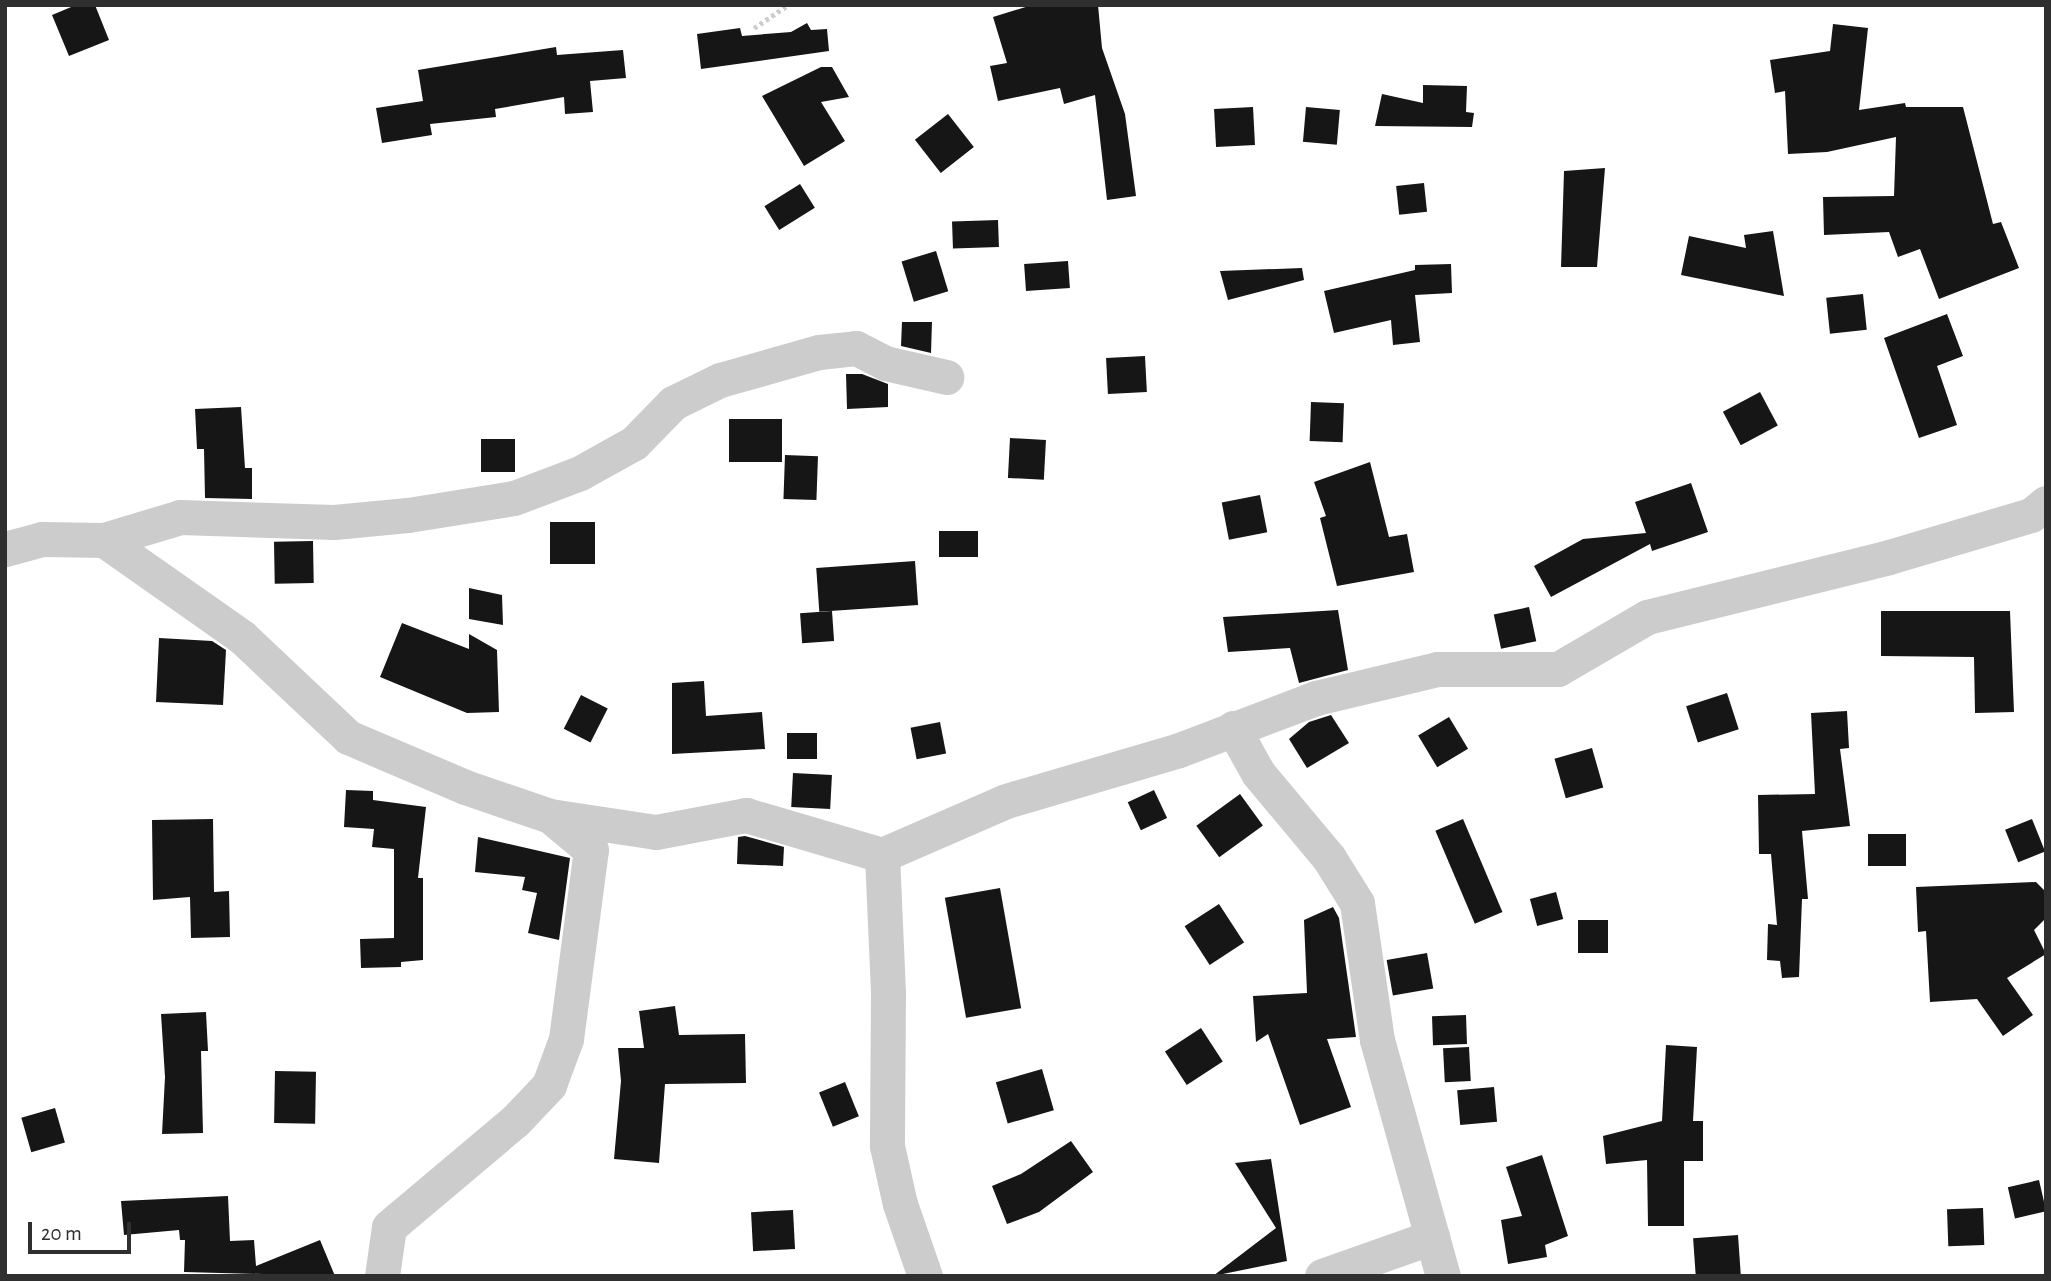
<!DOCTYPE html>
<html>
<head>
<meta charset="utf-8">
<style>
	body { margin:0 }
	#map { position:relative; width:2051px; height:1281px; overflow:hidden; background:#fff; font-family:"Alegreya Sans",sans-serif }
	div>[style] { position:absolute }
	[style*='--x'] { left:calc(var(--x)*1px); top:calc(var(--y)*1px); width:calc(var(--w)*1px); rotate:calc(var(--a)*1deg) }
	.building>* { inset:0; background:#161616; transform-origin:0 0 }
	.path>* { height:4.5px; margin-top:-2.25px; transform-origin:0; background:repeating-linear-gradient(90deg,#ccc 0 3.5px,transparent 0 7px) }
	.street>* { height:35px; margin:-17.5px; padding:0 17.5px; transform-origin:17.5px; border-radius:17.5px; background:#ccc }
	span { translate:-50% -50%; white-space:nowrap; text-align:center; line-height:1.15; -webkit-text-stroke:7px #fff; paint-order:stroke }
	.frame { position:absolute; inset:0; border:7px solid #2f2f2f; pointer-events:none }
	.scale { position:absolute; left:28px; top:1222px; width:103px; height:32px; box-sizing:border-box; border:4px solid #2f2f2f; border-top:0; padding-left:9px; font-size:21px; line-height:24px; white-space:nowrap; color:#2f2f2f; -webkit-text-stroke:5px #fff; paint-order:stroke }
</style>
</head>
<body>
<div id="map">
	<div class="building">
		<i style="clip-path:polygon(76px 5px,95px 5px,109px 40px,69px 56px,52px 15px)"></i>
		<i style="clip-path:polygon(1032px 5px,1098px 5px,1102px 48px,1125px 114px,1136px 196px,1107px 200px,1095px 95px,1064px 104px,1060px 88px,998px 101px,990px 66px,1007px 63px,993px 17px)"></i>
		<i style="clip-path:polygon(807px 23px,811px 30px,827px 29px,829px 51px,701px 69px,697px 34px,740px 28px,742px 36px,791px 32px)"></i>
		<i style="clip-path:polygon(1833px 24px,1868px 28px,1859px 110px,1905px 103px,1906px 107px,1963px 107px,1993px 224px,2001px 222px,2019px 268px,1939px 299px,1920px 249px,1898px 257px,1889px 232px,1824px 235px,1823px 197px,1894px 196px,1896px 137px,1827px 152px,1788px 154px,1785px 91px,1775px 93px,1770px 60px,1830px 51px)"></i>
		<i style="clip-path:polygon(556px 47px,557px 55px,623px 50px,626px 78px,590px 81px,593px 112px,565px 114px,564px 97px,495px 109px,496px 117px,430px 124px,432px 135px,382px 143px,376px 108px,423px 101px,418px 70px)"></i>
		<i style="clip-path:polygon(821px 67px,832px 67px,849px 97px,821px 102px,845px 141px,804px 166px,762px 96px)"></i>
		<i style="clip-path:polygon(1423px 85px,1467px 86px,1466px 112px,1474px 113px,1472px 127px,1375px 126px,1382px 94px,1423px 103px)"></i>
		<i style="left:1253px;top:107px;width:38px;height:39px;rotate:87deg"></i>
		<i style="left:1306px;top:107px;width:34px;height:35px;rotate:5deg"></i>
		<i style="left:948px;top:114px;width:42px;height:42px;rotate:52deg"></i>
		<i style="clip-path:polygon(1605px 168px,1597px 267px,1561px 267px,1564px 171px)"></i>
		<i style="left:1424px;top:183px;width:29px;height:28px;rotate:84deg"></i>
		<i style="left:800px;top:184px;width:28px;height:42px;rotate:58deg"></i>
		<i style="left:998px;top:220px;width:27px;height:46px;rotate:88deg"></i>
		<i style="clip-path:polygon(1773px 231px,1784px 296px,1681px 275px,1689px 236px,1746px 248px,1744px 235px)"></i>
		<i style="left:936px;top:251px;width:42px;height:36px;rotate:73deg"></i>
		<i style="left:1068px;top:261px;width:27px;height:44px;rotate:86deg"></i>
		<i style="clip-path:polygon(1451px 264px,1452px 293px,1415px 295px,1420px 342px,1393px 345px,1391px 320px,1334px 333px,1324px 291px,1415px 270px,1415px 265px)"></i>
		<i style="clip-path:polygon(1302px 268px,1304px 280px,1228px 300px,1220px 271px)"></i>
		<i style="left:1863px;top:294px;width:36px;height:37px;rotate:84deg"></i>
		<i style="clip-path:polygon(1947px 314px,1963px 356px,1937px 366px,1957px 425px,1919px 438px,1884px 338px)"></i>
		<i style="clip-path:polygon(902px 322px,932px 322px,931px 353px,901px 346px)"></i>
		<i style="left:1145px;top:356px;width:36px;height:39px;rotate:87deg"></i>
		<i style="clip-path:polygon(846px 374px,862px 374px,888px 384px,888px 407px,847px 409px)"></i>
		<i style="left:1760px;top:392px;width:38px;height:42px;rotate:62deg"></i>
		<i style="left:1311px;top:402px;width:33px;height:39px;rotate:2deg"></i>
		<i style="clip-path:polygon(241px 407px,245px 468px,252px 468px,252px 499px,205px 498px,204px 449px,197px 449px,195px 409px)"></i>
		<i style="left:782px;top:419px;width:43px;height:53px;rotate:90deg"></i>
		<i style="left:1010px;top:438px;width:36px;height:40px;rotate:3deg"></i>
		<i style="left:481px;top:439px;width:34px;height:33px"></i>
		<i style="left:785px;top:455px;width:33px;height:44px;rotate:2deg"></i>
		<i style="clip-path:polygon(1370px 462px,1389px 537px,1407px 534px,1414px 572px,1337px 586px,1320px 518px,1326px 516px,1314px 482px)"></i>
		<i style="clip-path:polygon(1691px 483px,1708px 532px,1652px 551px,1650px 544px,1551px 597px,1534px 566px,1583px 539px,1646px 533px,1635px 502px)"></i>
		<i style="left:1260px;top:495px;width:38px;height:39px;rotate:79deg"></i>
		<i style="left:550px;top:522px;width:45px;height:42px"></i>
		<i style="left:939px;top:531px;width:39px;height:26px"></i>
		<i style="left:313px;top:541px;width:42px;height:39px;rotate:89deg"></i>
		<i style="left:915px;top:561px;width:44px;height:99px;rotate:86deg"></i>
		<i style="clip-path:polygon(469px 588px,502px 595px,503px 625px,469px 619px)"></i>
		<i style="left:1529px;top:607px;width:35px;height:36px;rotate:78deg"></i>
		<i style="clip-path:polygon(1338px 610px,1348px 670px,1299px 683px,1290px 648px,1228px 652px,1223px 617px)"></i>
		<i style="left:832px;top:611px;width:30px;height:32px;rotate:86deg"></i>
		<i style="clip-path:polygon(1881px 611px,2010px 611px,2014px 712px,1975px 713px,1974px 657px,1881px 656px)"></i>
		<i style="clip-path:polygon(402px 623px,469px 649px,469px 634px,497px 650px,499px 712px,467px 713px,380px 677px)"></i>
		<i style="clip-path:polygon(159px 638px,212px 641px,226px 650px,223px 705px,156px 702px)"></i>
		<i style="clip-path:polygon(704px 681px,706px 716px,762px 712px,765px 749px,672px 754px,672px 683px)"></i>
		<i style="left:1727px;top:693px;width:38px;height:43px;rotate:72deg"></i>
		<i style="left:581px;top:695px;width:30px;height:38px;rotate:27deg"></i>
		<i style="clip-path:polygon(1847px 711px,1849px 748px,1840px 749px,1850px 826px,1802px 831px,1808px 899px,1802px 899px,1799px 977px,1782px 978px,1780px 961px,1767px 960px,1768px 924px,1777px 925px,1771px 854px,1759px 854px,1758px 795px,1815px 794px,1811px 713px)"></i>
		<i style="clip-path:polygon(1331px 715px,1349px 743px,1307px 768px,1289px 739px,1309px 722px)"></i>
		<i style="left:1449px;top:717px;width:37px;height:36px;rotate:59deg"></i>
		<i style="left:940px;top:722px;width:32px;height:30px;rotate:79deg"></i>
		<i style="left:787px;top:733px;width:30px;height:26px"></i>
		<i style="left:1592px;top:748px;width:41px;height:39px;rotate:74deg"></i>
		<i style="left:793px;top:773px;width:39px;height:34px;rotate:3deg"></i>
		<i style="clip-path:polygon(346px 790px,373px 791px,373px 800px,426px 807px,418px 878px,423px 878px,423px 960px,401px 962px,401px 967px,361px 968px,360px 939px,394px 938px,394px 849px,372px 847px,374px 829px,344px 827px)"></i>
		<i style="left:1154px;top:790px;width:31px;height:29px;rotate:65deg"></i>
		<i style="left:1240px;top:794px;width:39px;height:54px;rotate:54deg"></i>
		<i style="clip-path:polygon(213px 819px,214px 892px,229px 891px,230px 937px,191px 938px,190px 897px,153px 900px,152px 820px)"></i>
		<i style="left:1463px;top:819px;width:101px;height:30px;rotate:67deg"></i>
		<i style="left:2032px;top:819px;width:35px;height:29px;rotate:68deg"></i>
		<i style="left:1868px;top:834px;width:38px;height:32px"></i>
		<i style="clip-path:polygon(745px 836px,784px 847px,783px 866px,737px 864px,738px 837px)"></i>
		<i style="clip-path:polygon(478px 837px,570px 858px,559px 940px,528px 933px,537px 893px,522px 890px,525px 877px,475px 872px)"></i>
		<i style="clip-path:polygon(2036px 882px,2046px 892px,2046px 918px,2034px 930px,2046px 954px,2007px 978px,2033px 1015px,2003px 1036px,1977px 999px,1930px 1002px,1926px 931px,1918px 932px,1916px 887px)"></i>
		<i style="left:1000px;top:888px;width:122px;height:56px;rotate:80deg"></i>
		<i style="left:1556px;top:892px;width:28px;height:27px;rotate:75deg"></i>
		<i style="left:1219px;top:904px;width:46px;height:41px;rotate:57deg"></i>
		<i style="clip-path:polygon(1333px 907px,1339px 918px,1356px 1037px,1327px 1039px,1351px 1107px,1300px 1125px,1268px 1034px,1256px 1042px,1253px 996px,1307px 993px,1304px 920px)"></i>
		<i style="left:1578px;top:920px;width:30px;height:33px"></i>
		<i style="left:1427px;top:953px;width:36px;height:41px;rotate:80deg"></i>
		<i style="clip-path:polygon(675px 1006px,679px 1035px,745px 1034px,746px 1083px,665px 1084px,659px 1163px,614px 1159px,621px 1081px,618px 1048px,644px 1048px,639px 1011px)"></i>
		<i style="clip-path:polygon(206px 1012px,208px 1051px,201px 1051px,203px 1133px,162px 1134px,165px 1077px,161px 1014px)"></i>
		<i style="left:1466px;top:1015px;width:29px;height:34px;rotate:88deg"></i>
		<i style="left:1201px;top:1028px;width:40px;height:43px;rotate:57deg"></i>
		<i style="clip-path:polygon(1666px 1045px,1697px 1047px,1693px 1121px,1703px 1121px,1703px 1161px,1684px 1161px,1684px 1226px,1648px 1226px,1647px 1160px,1606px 1164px,1603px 1136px,1662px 1121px)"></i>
		<i style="left:1469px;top:1047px;width:34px;height:26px;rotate:87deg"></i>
		<i style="left:1042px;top:1069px;width:43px;height:48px;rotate:74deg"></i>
		<i style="left:275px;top:1071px;width:41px;height:52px;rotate:1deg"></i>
		<i style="left:845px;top:1082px;width:37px;height:28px;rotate:68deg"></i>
		<i style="left:1494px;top:1087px;width:35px;height:37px;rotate:85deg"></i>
		<i style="left:55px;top:1108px;width:36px;height:35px;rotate:74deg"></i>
		<i style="clip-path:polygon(1071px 1141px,1093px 1172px,1039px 1212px,1007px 1224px,992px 1186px,1021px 1174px)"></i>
		<i style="clip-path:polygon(1542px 1155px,1568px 1236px,1545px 1245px,1547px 1257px,1508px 1264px,1501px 1220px,1522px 1216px,1506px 1167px)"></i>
		<i style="clip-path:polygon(1271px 1159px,1287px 1261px,1213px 1276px,1276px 1228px,1235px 1163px)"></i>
		<i style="left:2039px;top:1180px;width:32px;height:32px;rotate:77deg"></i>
		<i style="clip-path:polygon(228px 1196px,230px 1241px,254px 1240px,256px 1266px,320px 1240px,335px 1276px,184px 1272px,185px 1240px,180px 1240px,179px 1230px,124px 1235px,121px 1201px)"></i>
		<i style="left:1983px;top:1208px;width:37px;height:36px;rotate:88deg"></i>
		<i style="left:793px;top:1210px;width:39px;height:42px;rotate:87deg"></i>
		<i style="left:1738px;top:1235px;width:41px;height:45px;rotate:86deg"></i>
	</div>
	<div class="path">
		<i style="--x:754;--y:28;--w:41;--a:-34.1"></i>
	</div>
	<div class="street">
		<i style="--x:104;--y:540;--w:79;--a:-16.8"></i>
		<i style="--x:180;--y:517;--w:154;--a:1.9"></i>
		<i style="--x:334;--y:522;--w:74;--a:-5.4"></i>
		<i style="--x:408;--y:515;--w:107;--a:-9.1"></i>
		<i style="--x:514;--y:498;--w:71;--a:-20.7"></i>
		<i style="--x:580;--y:473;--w:62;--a:-29.1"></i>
		<i style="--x:634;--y:443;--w:56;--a:-45.7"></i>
		<i style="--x:673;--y:403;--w:52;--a:-26.1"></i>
		<i style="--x:720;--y:380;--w:103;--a:-15.8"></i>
		<i style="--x:819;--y:352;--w:37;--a:-6"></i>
		<i style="--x:856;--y:348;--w:33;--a:27"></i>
		<i style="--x:885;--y:363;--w:63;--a:12.9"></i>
		<i style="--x:5;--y:549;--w:38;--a:-15"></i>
		<i style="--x:42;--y:539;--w:62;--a:0.9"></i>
		<i style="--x:104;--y:540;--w:169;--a:35.1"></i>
		<i style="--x:242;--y:637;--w:146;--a:43.3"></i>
		<i style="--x:348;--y:737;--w:127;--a:23.1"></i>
		<i style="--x:465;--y:787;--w:90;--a:18.8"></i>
		<i style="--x:550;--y:816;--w:107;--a:8.6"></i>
		<i style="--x:656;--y:832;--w:92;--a:-10.7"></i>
		<i style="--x:746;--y:815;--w:142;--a:16.4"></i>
		<i style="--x:882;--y:855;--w:135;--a:-23.5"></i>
		<i style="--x:1006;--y:801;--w:180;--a:-16.4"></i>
		<i style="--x:1179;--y:750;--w:147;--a:-20.8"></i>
		<i style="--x:1316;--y:698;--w:125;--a:-13.4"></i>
		<i style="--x:1438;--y:669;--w:120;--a:0"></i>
		<i style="--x:1558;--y:669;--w:103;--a:-30.3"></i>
		<i style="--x:1647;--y:617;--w:249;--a:-13.9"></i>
		<i style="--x:1889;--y:557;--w:148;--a:-16.5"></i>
		<i style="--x:2031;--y:515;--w:19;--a:-39"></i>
		<i style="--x:1233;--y:728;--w:51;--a:60.9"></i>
		<i style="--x:1258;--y:773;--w:111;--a:50.1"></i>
		<i style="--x:1329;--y:858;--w:53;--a:58.1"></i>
		<i style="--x:1357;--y:903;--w:138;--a:81.7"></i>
		<i style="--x:1377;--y:1040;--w:245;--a:74.4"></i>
		<i style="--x:882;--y:855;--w:138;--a:87.5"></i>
		<i style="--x:888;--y:993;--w:153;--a:90.4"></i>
		<i style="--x:887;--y:1146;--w:59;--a:77.4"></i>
		<i style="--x:900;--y:1204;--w:76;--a:70.9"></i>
		<i style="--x:382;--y:1276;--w:49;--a:-81.9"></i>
		<i style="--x:389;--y:1227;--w:165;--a:-40.1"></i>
		<i style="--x:515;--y:1121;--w:50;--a:-46.6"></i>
		<i style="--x:549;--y:1085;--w:49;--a:-69.7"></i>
		<i style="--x:566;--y:1039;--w:191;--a:-82.5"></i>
		<i style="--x:591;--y:850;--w:53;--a:-140.3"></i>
		<i style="--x:1322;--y:1276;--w:117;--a:-19.5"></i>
	</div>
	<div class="frame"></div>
	<div class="scale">20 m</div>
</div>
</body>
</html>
